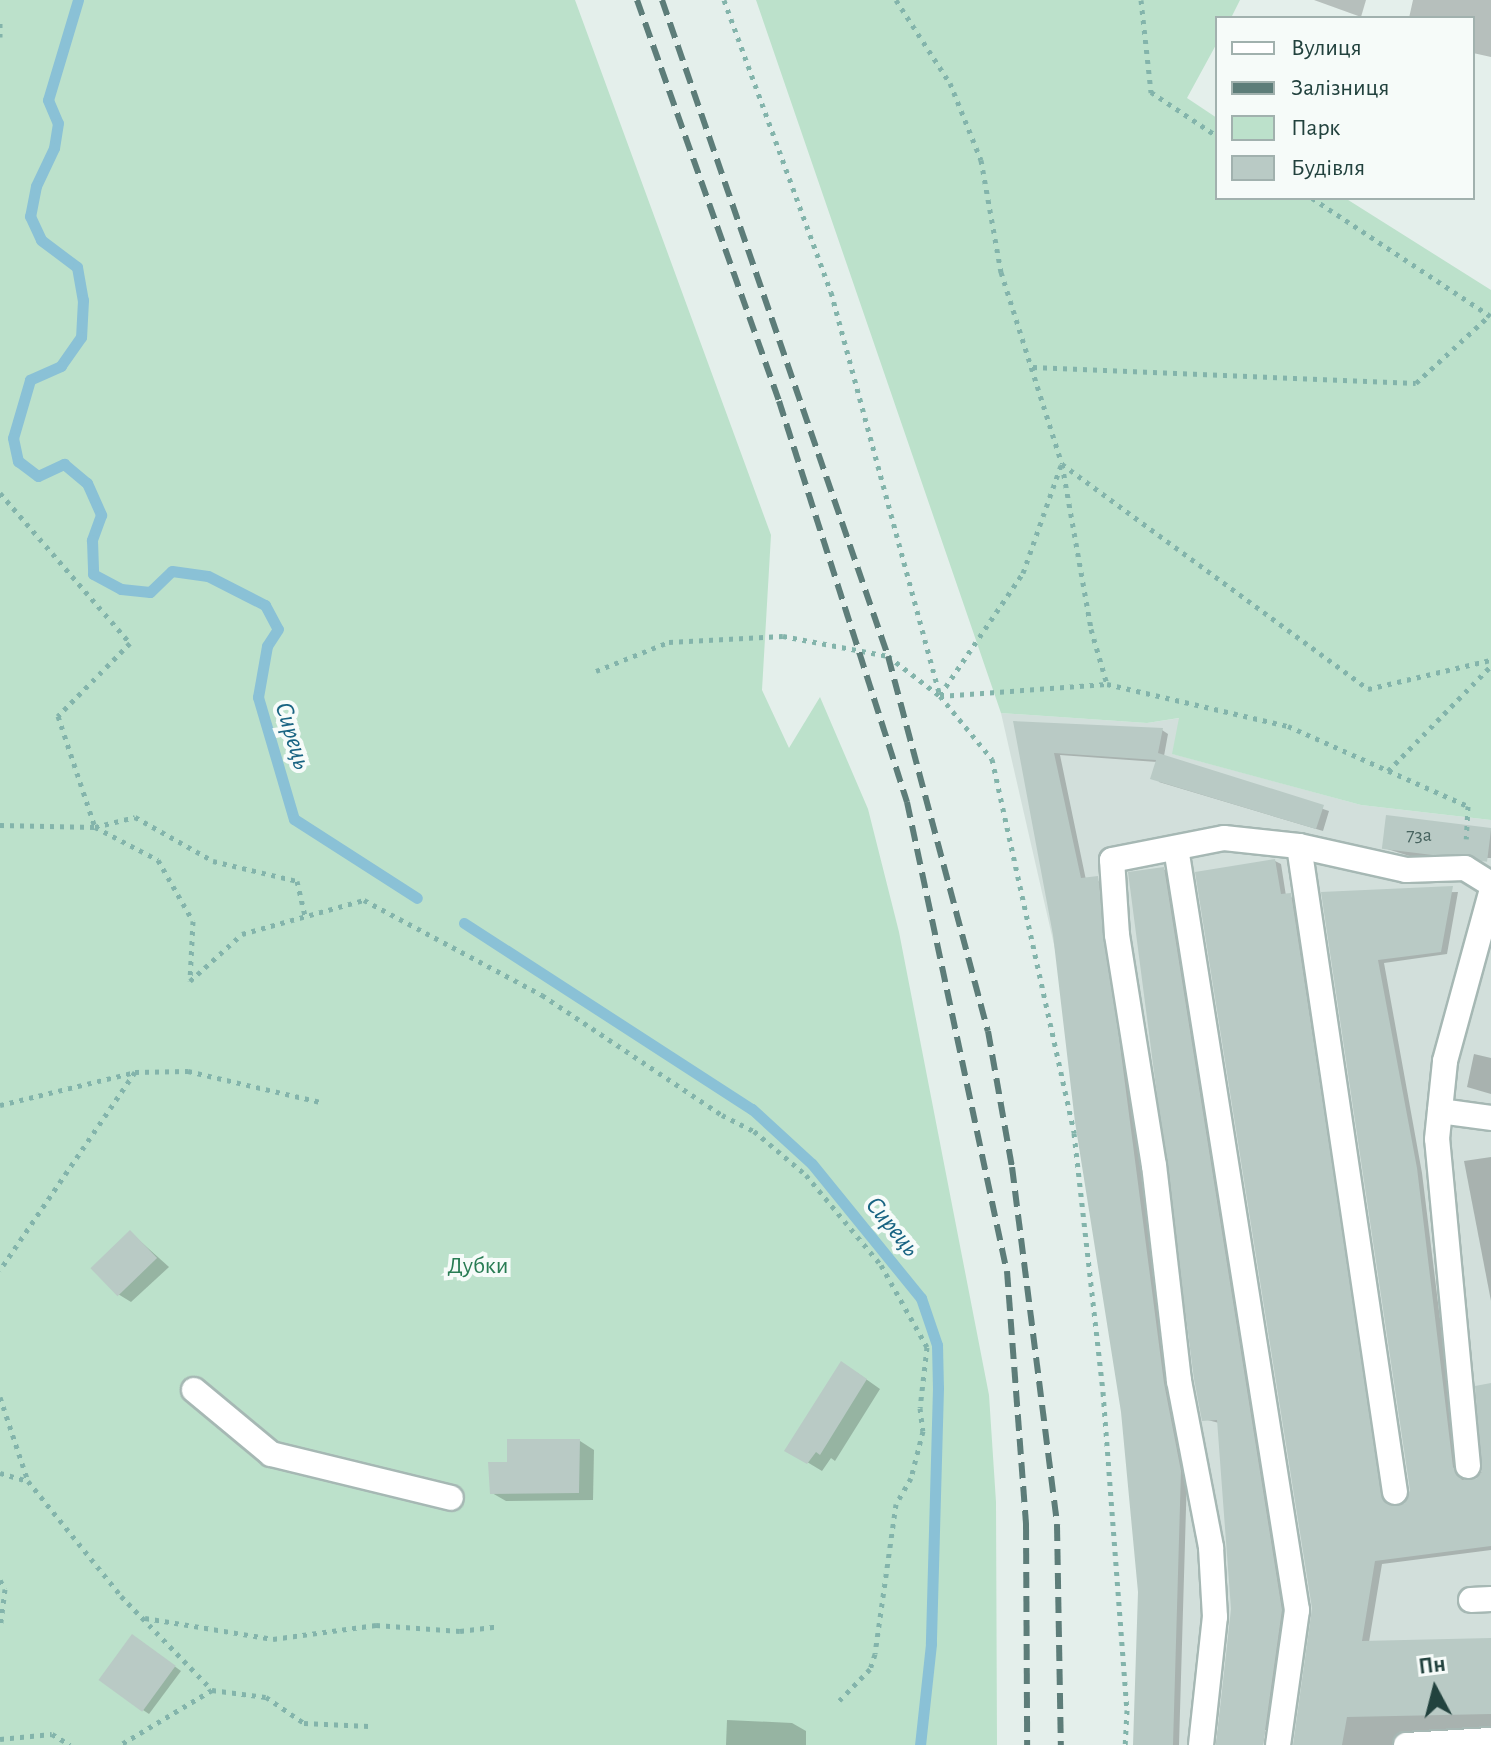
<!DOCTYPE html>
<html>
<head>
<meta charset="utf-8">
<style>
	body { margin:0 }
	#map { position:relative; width:1491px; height:1745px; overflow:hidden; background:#e4efeb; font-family:"Alegreya Sans",sans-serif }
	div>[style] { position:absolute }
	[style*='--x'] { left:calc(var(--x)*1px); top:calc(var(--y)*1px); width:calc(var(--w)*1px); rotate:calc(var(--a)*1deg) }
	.built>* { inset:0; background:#d2dfdb }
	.green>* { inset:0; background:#bce1cb }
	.shadow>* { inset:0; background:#0003 }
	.stream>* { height:11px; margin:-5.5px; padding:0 5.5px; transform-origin:5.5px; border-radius:5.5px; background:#8ac1d6 }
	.building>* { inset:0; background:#b9cac5; transform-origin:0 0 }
	.path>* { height:5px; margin-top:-2.5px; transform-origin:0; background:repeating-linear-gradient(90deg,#83b4ab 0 4px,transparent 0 10px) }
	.roads { filter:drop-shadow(2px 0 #a6b8b4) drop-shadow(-2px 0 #a6b8b4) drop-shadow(0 2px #a6b8b4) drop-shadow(0 -2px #a6b8b4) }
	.minor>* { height:24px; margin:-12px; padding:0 12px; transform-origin:12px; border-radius:12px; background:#fff }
	.rail>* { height:6px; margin-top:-3px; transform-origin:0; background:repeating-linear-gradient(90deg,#5d7d79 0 16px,transparent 0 24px) }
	span { translate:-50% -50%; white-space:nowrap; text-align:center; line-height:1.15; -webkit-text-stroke:8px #f6fbf9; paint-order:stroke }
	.number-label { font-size:20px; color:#486460 }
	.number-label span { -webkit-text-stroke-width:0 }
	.park-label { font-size:24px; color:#297c54 }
	.water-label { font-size:26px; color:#186382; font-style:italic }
	.legend { position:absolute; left:1215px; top:16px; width:260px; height:184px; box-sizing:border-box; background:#f6fbf9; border:2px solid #a1b1ae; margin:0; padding:10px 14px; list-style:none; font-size:24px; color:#22423e }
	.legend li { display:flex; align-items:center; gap:16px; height:40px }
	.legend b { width:40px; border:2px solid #a1b1ae }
	.north { position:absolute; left:1395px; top:1649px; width:80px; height:80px; -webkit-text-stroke:6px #f6fbf9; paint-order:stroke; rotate:353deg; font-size:22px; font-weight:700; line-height:32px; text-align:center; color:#22423e }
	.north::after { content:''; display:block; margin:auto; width:28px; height:36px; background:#22423e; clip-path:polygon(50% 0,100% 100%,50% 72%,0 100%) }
</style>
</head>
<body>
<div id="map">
	<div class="built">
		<i style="clip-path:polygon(1001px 713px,1147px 723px,1180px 718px,1173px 754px,1361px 805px,1491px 820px,1491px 1745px,1151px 1745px,1119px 1229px)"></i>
	</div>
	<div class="green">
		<i style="clip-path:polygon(0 0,575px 0,771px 535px,762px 690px,789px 748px,820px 697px,868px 809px,899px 932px,989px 1395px,996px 1502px,997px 1745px,0 1745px)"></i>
		<i style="clip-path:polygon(756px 0,1240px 0,1231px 18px,1217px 18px,1217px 43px,1187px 98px,1217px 118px,1217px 198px,1345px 198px,1491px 290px,1491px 820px,1361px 805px,1172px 754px,1179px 718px,1147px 723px,1001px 713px)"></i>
	</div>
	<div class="shadow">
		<i style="clip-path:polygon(1314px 0,1366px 0,1361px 17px)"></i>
		<i style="clip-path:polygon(1413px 0,1491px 0,1491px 57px,1473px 53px,1473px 18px,1409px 18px)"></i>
		<i style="clip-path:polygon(1015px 723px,1162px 730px,1168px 734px,1164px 756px,1329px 811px,1323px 831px,1159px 782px,1157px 762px,1060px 755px,1086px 880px,1104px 882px,1170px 1388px,1187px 1475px,1179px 1745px,1135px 1745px,1140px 1592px,1123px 1412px,1055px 935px)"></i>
		<i style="clip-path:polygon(1491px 829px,1491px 858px,1416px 858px,1384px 848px)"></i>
		<i style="clip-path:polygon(1275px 861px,1281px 864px,1286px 896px,1297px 899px,1386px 1500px,1393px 1508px,1406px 1505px,1412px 1490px,1323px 894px,1458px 892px,1447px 954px,1384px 963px,1422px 1173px,1459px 1473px,1466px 1482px,1477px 1480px,1485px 1466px,1491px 1385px,1491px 1550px,1382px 1564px,1369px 1642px,1491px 1640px,1491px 1728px,1412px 1733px,1398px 1745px,1295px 1745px,1314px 1608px)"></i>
		<i style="clip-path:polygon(1163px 869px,1170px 873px,1288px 1615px,1271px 1730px,1265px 1730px,1263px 1745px,1216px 1745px,1233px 1610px,1219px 1423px,1204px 1419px)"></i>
		<i style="clip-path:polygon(1474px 1054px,1491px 1058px,1491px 1094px,1467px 1087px)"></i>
		<i style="clip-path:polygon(1491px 1157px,1491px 1301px,1464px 1161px)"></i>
		<i style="clip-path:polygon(130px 1232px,169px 1267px,131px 1302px,118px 1294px)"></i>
		<i style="clip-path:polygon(856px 1372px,880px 1389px,835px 1461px,831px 1458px,822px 1471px,787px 1450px)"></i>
		<i style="clip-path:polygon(580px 1441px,594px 1450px,593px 1500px,506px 1501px,492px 1493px,509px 1464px)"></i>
		<i style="clip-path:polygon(139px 1640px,181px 1671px,149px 1714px,143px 1710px)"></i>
		<i style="clip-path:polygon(727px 1720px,792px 1723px,806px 1731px,806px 1745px,726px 1745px)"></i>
	</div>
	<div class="stream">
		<i style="--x:78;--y:0;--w:104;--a:106.7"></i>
		<i style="--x:48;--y:100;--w:25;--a:67"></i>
		<i style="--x:58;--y:123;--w:25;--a:99"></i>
		<i style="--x:54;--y:148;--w:42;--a:115.3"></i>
		<i style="--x:36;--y:186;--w:31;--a:101"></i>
		<i style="--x:30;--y:216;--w:26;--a:65"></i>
		<i style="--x:41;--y:240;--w:45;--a:36.9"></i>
		<i style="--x:77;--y:267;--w:34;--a:80"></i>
		<i style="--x:83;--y:300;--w:37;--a:93"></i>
		<i style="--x:81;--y:337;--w:35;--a:125"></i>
		<i style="--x:61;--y:366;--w:34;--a:156"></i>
		<i style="--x:30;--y:380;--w:60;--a:106.3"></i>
		<i style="--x:13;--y:438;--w:24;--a:78"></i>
		<i style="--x:18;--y:461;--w:25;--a:37"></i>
		<i style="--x:38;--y:476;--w:29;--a:-25"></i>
		<i style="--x:64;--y:464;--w:30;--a:40"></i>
		<i style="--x:87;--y:483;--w:35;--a:66"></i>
		<i style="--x:101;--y:515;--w:27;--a:110"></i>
		<i style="--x:92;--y:540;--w:34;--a:88"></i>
		<i style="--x:93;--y:574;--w:32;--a:28"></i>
		<i style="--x:121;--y:589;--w:29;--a:6"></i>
		<i style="--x:150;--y:592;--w:30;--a:-44"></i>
		<i style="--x:172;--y:571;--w:36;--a:8"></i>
		<i style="--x:208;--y:576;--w:64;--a:27"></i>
		<i style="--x:265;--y:605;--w:27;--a:62"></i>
		<i style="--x:278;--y:629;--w:20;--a:123"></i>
		<i style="--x:267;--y:646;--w:52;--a:100"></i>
		<i style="--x:258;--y:697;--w:127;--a:73.6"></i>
		<i style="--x:294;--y:819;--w:146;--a:32.7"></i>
		<i style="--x:464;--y:923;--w:343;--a:32.9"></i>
		<i style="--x:752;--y:1109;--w:81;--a:42.5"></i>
		<i style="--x:812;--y:1164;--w:173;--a:50.9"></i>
		<i style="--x:921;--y:1298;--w:50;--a:71.2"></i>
		<i style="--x:937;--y:1345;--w:43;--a:88.7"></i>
		<i style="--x:938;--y:1388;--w:256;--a:91.6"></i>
		<i style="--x:931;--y:1644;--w:102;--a:96.2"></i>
	</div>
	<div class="building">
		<i style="clip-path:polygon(1013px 721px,1163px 728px,1158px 753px,1324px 805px,1316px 829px,1150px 779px,1156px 760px,1054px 753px,1081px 878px,1098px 876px,1164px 1383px,1181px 1471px,1173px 1745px,1133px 1745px,1138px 1592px,1121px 1412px,1075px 1122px,1053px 935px)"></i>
		<i style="left:1386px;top:815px;width:106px;height:34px;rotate:7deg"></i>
		<i style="clip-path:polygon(1275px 859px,1281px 894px,1291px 893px,1384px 1502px,1404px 1504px,1410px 1490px,1321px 892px,1453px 886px,1441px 952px,1378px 960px,1417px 1168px,1453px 1467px,1462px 1480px,1476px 1479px,1482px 1472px,1475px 1386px,1491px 1383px,1491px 1546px,1375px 1561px,1362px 1641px,1491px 1638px,1491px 1714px,1347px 1717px,1342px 1745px,1293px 1745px,1312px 1608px,1195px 872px)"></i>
		<i style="clip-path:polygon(1164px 867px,1282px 1610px,1263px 1745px,1216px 1745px,1231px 1609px,1217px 1420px,1202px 1421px,1194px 1379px,1128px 872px)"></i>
		<i style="left:130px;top:1230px;width:39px;height:55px;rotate:46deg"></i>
		<i style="clip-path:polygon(841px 1361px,867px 1379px,820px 1455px,816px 1452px,807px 1464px,784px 1451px)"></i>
		<i style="clip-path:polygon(507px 1439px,580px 1439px,579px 1493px,490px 1494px,488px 1462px,507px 1462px)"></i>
		<i style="left:132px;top:1634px;width:54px;height:57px;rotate:36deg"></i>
	</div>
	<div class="path">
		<i style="--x:724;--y:0;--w:311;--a:69.9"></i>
		<i style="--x:831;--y:292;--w:418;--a:74.9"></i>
		<i style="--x:940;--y:696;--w:167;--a:-4.1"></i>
		<i style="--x:896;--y:0;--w:99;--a:57"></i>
		<i style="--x:950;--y:83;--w:83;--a:68.1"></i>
		<i style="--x:981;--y:160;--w:114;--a:79.9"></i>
		<i style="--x:1001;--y:272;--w:201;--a:72.4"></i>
		<i style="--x:1062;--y:464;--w:168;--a:80"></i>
		<i style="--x:1091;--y:629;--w:57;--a:73.8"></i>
		<i style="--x:1107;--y:684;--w:186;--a:13.1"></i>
		<i style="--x:1288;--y:726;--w:197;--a:24"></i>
		<i style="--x:1468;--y:806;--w:33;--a:93"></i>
		<i style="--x:1141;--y:0;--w:93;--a:83.8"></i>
		<i style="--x:1151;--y:92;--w:79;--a:33.7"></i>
		<i style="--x:0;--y:23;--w:14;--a:90"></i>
		<i style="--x:1312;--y:198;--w:214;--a:33.5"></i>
		<i style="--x:1033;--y:367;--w:383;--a:2.4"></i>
		<i style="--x:1416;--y:383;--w:100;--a:-42.6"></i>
		<i style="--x:1062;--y:464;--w:380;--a:36.3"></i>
		<i style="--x:1368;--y:689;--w:126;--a:-13.3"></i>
		<i style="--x:0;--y:493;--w:198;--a:49.1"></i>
		<i style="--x:130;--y:643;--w:103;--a:134.6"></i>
		<i style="--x:58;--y:716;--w:117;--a:71.6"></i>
		<i style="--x:95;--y:827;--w:71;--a:27.6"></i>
		<i style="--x:158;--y:860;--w:70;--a:60.2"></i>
		<i style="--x:193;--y:921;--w:60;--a:92.9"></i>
		<i style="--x:190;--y:981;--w:70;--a:-42.1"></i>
		<i style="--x:242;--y:934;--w:127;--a:-15.6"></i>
		<i style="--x:364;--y:900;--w:202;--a:28.1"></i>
		<i style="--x:542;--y:995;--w:216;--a:33.7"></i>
		<i style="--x:722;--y:1115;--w:36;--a:27"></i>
		<i style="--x:754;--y:1131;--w:68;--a:40.2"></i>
		<i style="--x:806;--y:1175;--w:117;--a:50.2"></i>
		<i style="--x:881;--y:1265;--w:94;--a:60.7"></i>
		<i style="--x:927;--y:1347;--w:61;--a:96.5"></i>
		<i style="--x:920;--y:1408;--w:23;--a:83"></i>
		<i style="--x:923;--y:1431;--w:49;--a:104.3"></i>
		<i style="--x:911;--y:1478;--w:30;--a:120"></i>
		<i style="--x:896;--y:1504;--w:151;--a:98"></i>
		<i style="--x:875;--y:1654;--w:16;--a:108"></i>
		<i style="--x:870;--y:1669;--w:49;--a:134.2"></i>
		<i style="--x:596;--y:671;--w:79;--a:-21.7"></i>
		<i style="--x:669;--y:642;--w:114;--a:-3"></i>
		<i style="--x:783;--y:636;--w:107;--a:10.8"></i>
		<i style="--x:888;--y:656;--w:66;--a:37.6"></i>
		<i style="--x:940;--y:696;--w:82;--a:50.5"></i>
		<i style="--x:992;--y:759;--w:383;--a:77.6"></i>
		<i style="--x:1074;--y:1133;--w:261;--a:83.6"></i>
		<i style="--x:1103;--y:1392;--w:319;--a:85.7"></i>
		<i style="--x:1127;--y:1710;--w:35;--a:93"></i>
		<i style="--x:940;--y:695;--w:148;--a:-55.8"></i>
		<i style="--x:1023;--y:573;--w:114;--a:-70.6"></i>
		<i style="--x:1388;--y:771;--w:147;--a:-45.6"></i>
		<i style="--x:0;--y:825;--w:95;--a:1.2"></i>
		<i style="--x:95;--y:827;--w:41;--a:-14"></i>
		<i style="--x:135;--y:817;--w:90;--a:29.4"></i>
		<i style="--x:213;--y:861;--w:86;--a:13.4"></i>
		<i style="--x:297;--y:881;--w:36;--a:77"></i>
		<i style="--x:135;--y:1072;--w:53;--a:-1.1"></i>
		<i style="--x:188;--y:1071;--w:136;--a:13.2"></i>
		<i style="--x:0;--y:1105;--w:139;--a:-13.7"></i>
		<i style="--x:135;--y:1072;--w:240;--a:124.3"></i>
		<i style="--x:0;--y:1397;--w:89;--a:71.6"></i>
		<i style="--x:0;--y:1473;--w:29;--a:16"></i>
		<i style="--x:28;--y:1481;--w:148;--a:51"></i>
		<i style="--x:121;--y:1596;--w:131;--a:45.9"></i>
		<i style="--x:212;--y:1690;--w:107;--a:149.1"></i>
		<i style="--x:0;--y:1580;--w:10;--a:61"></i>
		<i style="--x:5;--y:1589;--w:39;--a:97"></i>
		<i style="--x:145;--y:1618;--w:130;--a:9.3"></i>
		<i style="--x:273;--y:1639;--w:104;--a:-7.7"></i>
		<i style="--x:376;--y:1625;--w:84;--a:4.1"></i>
		<i style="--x:460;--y:1631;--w:39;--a:-7"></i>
		<i style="--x:212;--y:1690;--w:54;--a:7.4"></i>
		<i style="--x:266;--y:1697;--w:46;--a:34.4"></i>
		<i style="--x:304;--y:1723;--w:65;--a:2.6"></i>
		<i style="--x:0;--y:1739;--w:52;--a:-5.5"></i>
		<i style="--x:52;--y:1734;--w:21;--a:31"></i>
	</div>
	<div class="roads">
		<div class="minor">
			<i style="--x:1299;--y:846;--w:653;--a:81.55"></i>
			<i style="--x:1176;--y:848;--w:772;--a:80.98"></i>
			<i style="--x:1297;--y:1610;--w:136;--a:98"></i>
			<i style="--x:1440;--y:1111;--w:51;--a:7.8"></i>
			<i style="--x:194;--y:1390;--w:100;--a:39.7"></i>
			<i style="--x:271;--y:1454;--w:185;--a:13.7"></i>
			<i style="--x:1468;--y:1466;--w:328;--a:-95.4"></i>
			<i style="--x:1437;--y:1139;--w:78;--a:-84.1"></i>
			<i style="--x:1445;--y:1061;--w:174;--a:-74.7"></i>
			<i style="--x:1471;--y:1600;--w:20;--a:-3"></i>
			<i style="--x:1201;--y:1745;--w:129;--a:-83.8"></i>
			<i style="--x:1215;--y:1617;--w:70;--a:-93.3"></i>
			<i style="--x:1211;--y:1547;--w:169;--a:-100.9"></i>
			<i style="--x:1179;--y:1381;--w:216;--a:-96.6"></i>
			<i style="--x:1154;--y:1166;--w:234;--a:-99.1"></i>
			<i style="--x:1117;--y:935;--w:75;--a:-93.8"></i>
			<i style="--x:1112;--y:860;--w:114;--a:-11.1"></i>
			<i style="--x:1224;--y:838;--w:75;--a:6.1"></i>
			<i style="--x:1299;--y:846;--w:110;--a:12.6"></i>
			<i style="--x:1406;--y:870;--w:59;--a:-1.9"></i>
			<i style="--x:1465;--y:868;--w:31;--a:32"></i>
			<i style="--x:1406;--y:1745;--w:85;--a:-3.4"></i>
		</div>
	</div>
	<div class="rail">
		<i style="--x:637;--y:0;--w:425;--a:70.5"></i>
		<i style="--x:779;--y:401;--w:421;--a:72.3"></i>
		<i style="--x:907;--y:802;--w:480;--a:78"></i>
		<i style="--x:1007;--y:1271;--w:254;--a:85.7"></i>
		<i style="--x:1026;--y:1524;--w:221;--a:89.7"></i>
		<i style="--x:662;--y:0;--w:694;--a:70.99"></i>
		<i style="--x:888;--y:656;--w:388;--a:75.1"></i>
		<i style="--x:988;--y:1031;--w:138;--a:80"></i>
		<i style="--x:1012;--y:1167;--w:361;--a:82.8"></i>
		<i style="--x:1057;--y:1525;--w:220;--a:89"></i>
	</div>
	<div class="number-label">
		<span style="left:1419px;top:835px">73а</span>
	</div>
	<div class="park-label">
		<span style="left:478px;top:1267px">Дубки</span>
	</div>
	<div class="water-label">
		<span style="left:292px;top:736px;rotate:73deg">Сирець</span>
		<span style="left:892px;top:1227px;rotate:51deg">Сирець</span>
	</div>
	<ul class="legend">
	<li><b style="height:10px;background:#fff"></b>Вулиця</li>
	<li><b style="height:10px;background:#5d7d79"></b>Залізниця</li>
	<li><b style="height:22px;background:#bce1cb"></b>Парк</li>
	<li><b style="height:22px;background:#b9cac5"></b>Будівля</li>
	</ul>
	<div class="north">Пн</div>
</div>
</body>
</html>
